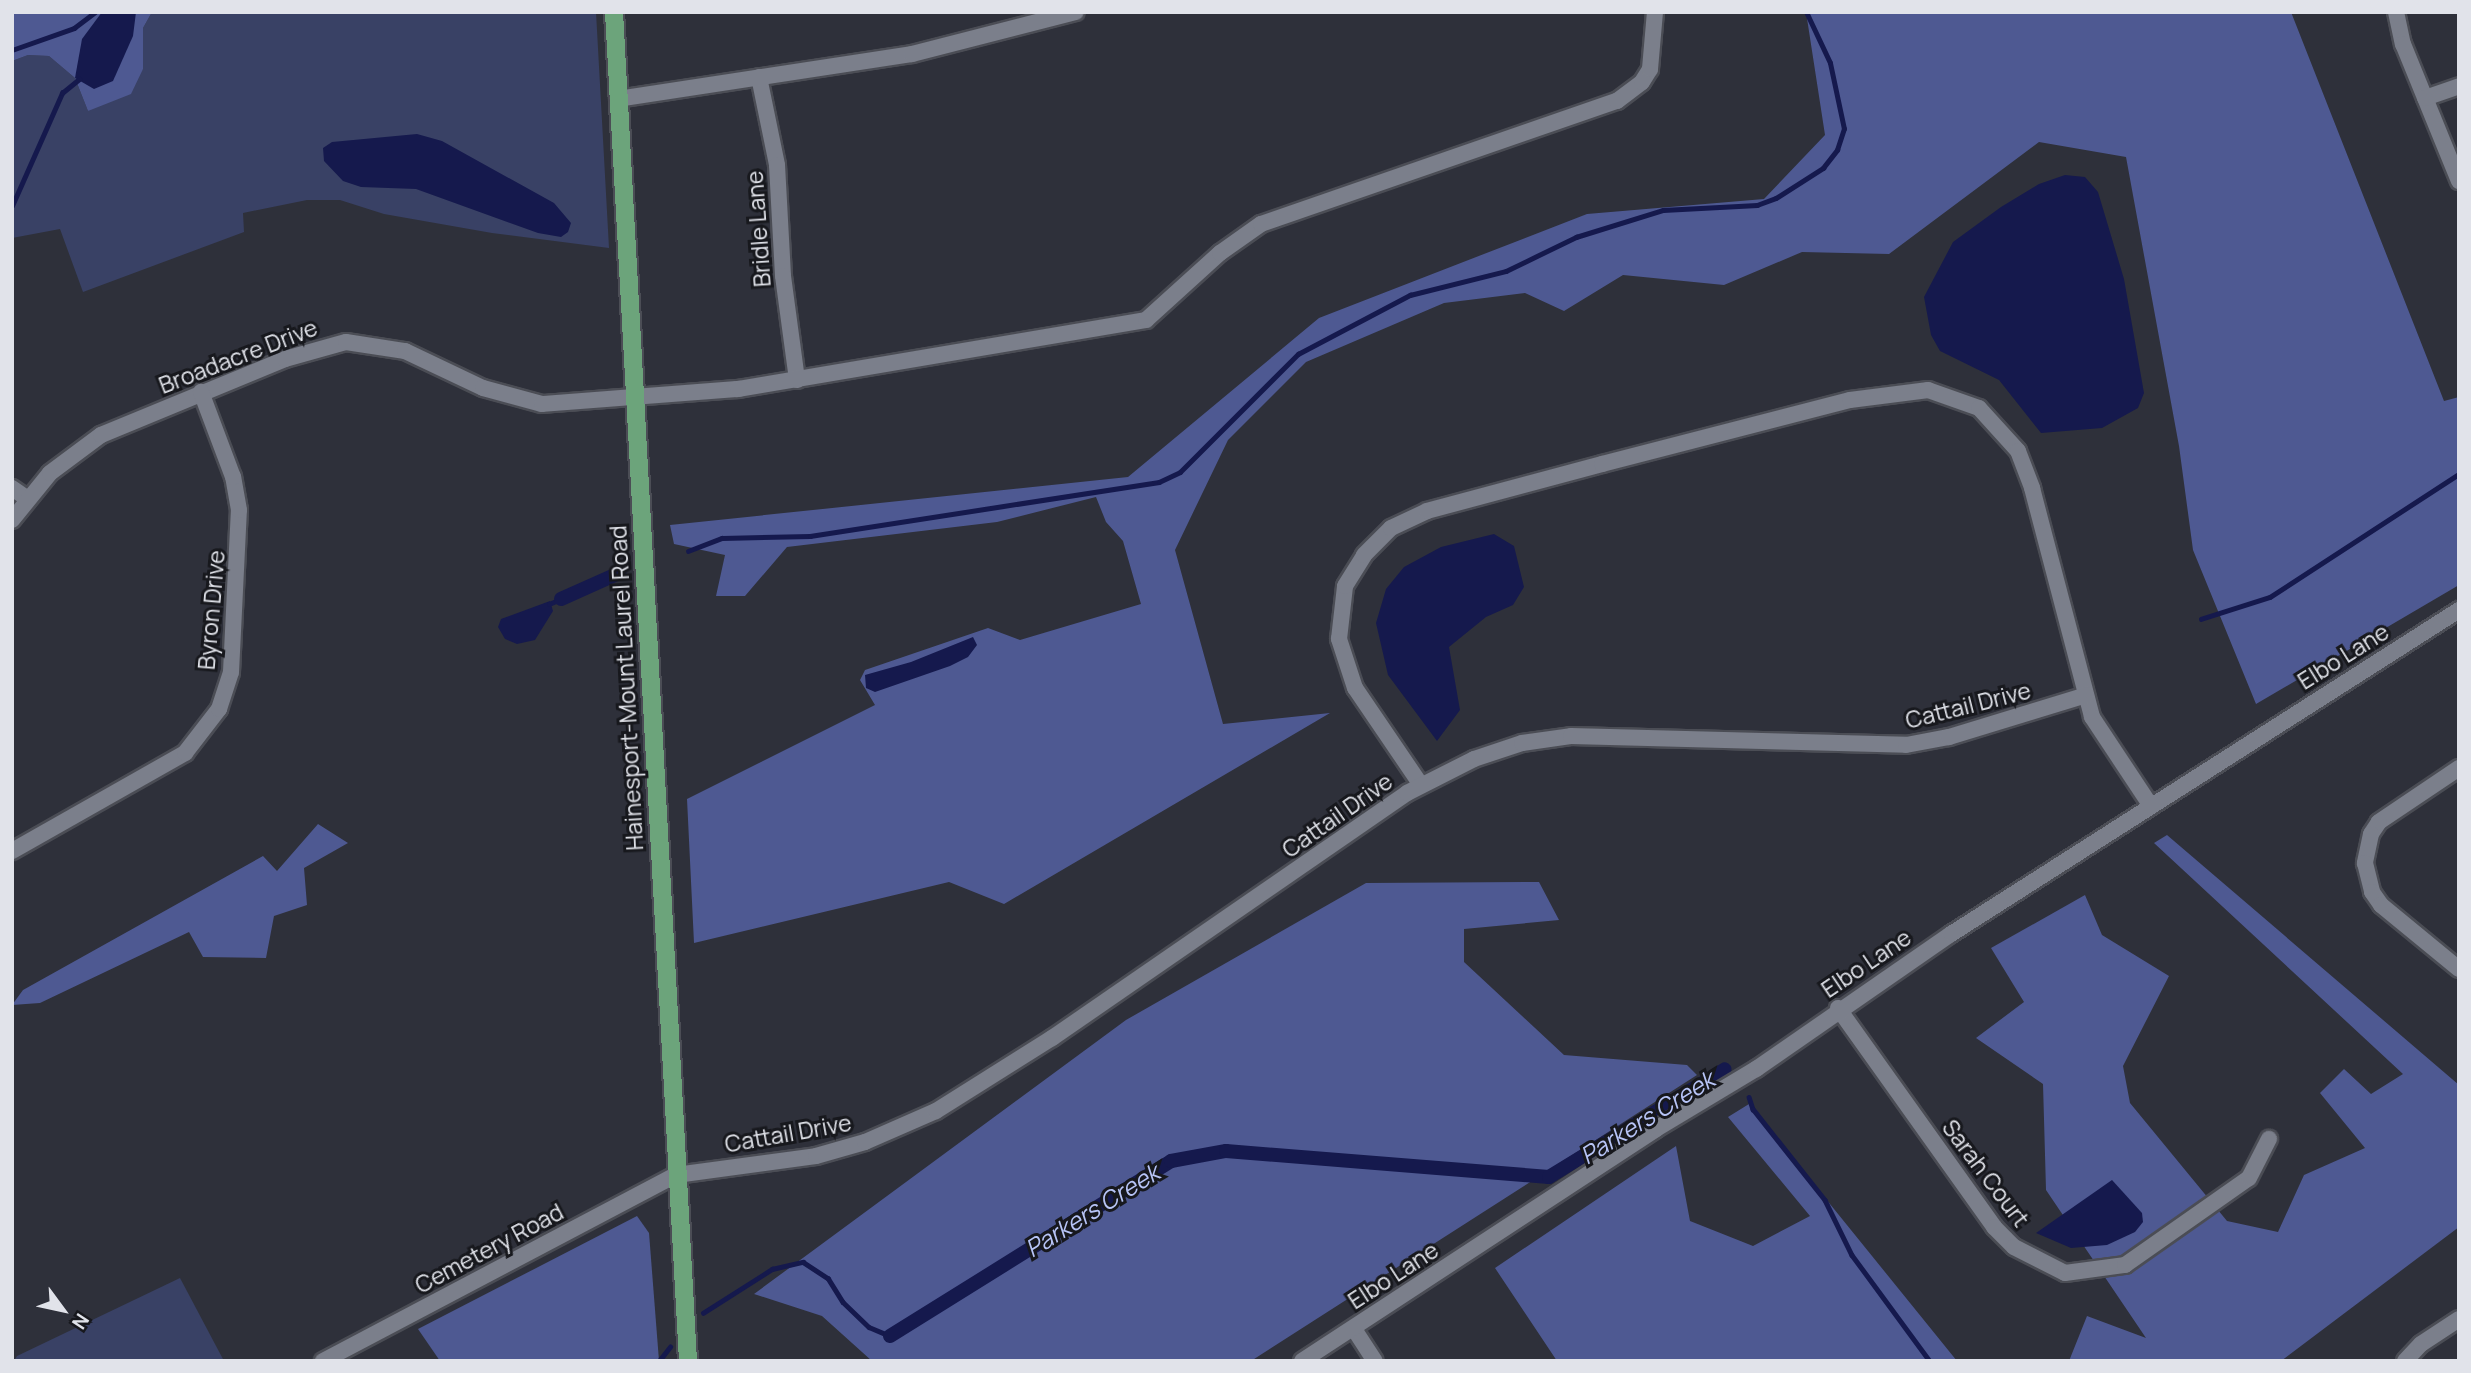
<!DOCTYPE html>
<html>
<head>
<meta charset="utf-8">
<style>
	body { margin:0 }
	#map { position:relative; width:2471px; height:1373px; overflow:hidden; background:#2e303a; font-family:Manrope,sans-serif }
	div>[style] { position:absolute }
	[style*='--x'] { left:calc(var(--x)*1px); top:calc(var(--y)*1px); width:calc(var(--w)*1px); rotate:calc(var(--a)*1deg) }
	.green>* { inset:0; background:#394165 }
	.forest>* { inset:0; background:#4e5992 }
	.water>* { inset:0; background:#15194d }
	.stream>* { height:4.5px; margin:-2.25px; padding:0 2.25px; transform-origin:2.25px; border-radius:2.25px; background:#15194d }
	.canal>* { height:14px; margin:-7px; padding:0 7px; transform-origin:7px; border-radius:7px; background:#15194d }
	.roads { filter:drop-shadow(2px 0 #4b4d55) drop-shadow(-2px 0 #4b4d55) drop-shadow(0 2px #4b4d55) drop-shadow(0 -2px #4b4d55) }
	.minor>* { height:16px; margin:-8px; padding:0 8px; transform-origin:8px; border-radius:8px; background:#7b7f8b }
	.major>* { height:18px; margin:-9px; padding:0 9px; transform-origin:9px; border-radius:9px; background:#6ca47b }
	span { translate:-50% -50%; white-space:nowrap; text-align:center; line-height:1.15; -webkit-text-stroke:6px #17181d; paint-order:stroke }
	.street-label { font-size:23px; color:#e1e3ea }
	.water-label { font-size:24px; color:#b7c4f7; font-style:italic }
	.frame { position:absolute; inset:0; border:14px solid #e1e3ea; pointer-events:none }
	.north { position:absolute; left:28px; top:1275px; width:70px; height:70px; -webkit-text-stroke:5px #17181d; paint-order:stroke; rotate:123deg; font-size:19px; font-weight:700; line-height:28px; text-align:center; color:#e1e3ea }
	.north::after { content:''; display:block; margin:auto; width:24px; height:32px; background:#e1e3ea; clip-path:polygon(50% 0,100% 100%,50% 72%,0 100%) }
</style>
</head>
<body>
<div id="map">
	<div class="green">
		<i style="clip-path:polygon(152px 12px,596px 12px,609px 248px,492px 233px,384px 214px,340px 200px,307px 200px,243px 213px,244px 232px,83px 292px,60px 229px,12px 238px,12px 61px,28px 55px,49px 56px,75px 78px,88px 111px,143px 69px,143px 28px)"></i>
		<i style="clip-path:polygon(180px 1278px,224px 1361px,14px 1361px,17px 1356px)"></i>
	</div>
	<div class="forest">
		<i style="clip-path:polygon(12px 12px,152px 12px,143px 28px,143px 69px,131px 94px,88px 111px,75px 78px,49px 56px,28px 55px,12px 61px)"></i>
		<i style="clip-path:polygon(1806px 12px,2291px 12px,2444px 401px,2459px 397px,2459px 585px,2256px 704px,2193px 550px,2179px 446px,2126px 157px,2039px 142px,1889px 254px,1802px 252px,1724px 285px,1623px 275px,1564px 311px,1525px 293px,1444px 303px,1306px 362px,1228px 440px,1175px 550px,1223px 724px,1330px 713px,1004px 904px,949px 882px,694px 943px,687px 799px,875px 705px,860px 680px,865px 670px,988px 628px,1020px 640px,1141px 604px,1123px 541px,1106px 522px,1096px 497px,997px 522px,787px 547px,745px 596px,716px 596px,725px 555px,674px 544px,670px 525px,1128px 477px,1319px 318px,1587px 214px,1764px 199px,1825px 135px)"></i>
		<i style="clip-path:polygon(318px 824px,348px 843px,304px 868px,307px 905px,274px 916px,266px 958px,203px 957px,189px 932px,40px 1003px,12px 1005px,23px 990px,263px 856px,277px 871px)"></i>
		<i style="clip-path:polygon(2167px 835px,2459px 1085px,2459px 1227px,2281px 1361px,2069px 1361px,2087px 1316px,2146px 1338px,2046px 1190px,2043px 1084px,1976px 1038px,2024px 1002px,1991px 948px,2085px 895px,2102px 935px,2169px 976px,2123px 1066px,2130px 1103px,2227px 1221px,2278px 1232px,2304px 1175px,2365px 1148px,2320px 1093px,2344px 1069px,2371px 1094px,2403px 1074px,2154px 843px)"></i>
		<i style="clip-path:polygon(1539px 882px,1559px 920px,1464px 929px,1464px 962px,1564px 1055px,1687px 1065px,1697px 1075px,1251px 1361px,872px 1361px,822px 1316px,754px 1294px,1126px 1020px,1366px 883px)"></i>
		<i style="clip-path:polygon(1749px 1104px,1957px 1361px,1557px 1361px,1495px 1268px,1676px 1146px,1690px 1221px,1753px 1246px,1810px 1216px,1728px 1117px)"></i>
		<i style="clip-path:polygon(637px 1216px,649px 1233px,659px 1361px,440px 1361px,418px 1329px)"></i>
	</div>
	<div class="water">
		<i style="clip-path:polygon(102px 12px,136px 12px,133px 36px,113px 81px,94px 89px,75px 78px,82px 39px)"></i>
		<i style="clip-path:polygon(417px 134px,442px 141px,554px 203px,571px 223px,568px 232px,561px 237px,538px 233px,416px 189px,361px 187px,343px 181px,324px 161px,323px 148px,332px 142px)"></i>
		<i style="clip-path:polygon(2065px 175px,2085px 177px,2098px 192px,2124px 279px,2144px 393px,2138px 408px,2102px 428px,2041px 433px,1999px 380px,1940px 351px,1931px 335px,1924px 297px,1953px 242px,2001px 207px,2039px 184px)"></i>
		<i style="clip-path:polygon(1494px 534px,1514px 546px,1524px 587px,1513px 605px,1486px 617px,1449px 647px,1460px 710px,1437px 741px,1388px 675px,1376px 623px,1386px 589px,1404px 567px,1441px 547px)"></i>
		<i style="clip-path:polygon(550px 601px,553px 611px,535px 640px,517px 644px,505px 639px,498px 627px,501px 619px)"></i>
		<i style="clip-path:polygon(973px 637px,977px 645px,968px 657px,950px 666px,875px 692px,866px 688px,865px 675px,911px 662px)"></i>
		<i style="clip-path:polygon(2112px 1180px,2142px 1213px,2143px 1222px,2135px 1232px,2107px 1245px,2071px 1248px,2036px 1233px)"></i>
	</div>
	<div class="stream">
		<i style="--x:12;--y:50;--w:66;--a:-19.5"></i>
		<i style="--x:74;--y:28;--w:26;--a:-37"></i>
		<i style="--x:12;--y:206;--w:124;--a:-66.1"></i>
		<i style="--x:62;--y:93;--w:22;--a:-39"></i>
		<i style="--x:688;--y:551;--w:36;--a:-21"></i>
		<i style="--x:722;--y:538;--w:88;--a:-1.3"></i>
		<i style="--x:810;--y:536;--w:353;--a:-8.8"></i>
		<i style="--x:1159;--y:482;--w:23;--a:-25"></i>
		<i style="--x:1180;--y:472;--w:167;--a:-45"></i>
		<i style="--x:1298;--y:354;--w:127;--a:-27.8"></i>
		<i style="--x:1410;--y:295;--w:99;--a:-14"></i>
		<i style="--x:1506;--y:271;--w:78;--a:-25.9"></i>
		<i style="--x:1576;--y:237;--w:91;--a:-17.2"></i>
		<i style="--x:1663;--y:210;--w:94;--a:-3"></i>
		<i style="--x:1757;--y:205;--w:20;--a:-20"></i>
		<i style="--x:1776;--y:198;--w:56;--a:-32.6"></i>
		<i style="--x:1823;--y:168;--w:23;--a:-52"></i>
		<i style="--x:1837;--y:150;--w:22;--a:-72"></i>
		<i style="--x:1844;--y:129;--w:67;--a:-102"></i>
		<i style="--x:1830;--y:63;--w:56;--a:-115.2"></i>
		<i style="--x:549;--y:604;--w:13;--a:-23"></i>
		<i style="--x:2201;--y:619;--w:72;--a:-17.7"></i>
		<i style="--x:2270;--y:597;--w:225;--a:-33.1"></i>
		<i style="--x:1749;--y:1097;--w:13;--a:72"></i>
		<i style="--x:1753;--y:1109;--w:116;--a:51.6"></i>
		<i style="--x:1825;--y:1200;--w:61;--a:63.9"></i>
		<i style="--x:1852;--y:1255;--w:132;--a:53.7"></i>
		<i style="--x:703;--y:1313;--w:82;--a:-32.5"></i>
		<i style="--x:772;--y:1269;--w:32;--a:-13"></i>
		<i style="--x:803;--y:1262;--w:30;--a:33"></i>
		<i style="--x:828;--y:1278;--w:28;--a:58"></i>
		<i style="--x:843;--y:1302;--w:36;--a:44"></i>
		<i style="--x:869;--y:1327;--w:23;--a:23"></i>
		<i style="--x:659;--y:1361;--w:18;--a:-52"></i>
	</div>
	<div class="canal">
		<i style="--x:561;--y:599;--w:64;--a:-24.1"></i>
		<i style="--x:890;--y:1336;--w:331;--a:-31.9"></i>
		<i style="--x:1171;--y:1161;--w:56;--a:-10.3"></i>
		<i style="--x:1226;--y:1151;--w:324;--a:4.6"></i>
		<i style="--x:1549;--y:1177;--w:206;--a:-31.5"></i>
	</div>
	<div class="roads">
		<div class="minor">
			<i style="--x:2396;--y:12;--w:33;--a:78"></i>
			<i style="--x:2403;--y:44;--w:148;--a:67.8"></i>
			<i style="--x:759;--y:77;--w:90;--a:78.4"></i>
			<i style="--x:777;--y:165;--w:111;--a:86.9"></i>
			<i style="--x:783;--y:276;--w:105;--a:82.3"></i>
			<i style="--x:2425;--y:98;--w:36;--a:-19"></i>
			<i style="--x:618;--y:99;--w:297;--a:-8.7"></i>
			<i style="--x:912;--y:54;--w:169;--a:-14.4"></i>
			<i style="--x:12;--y:488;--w:19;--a:35"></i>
			<i style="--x:12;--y:520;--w:60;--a:-51"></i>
			<i style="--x:50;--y:473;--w:64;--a:-36.7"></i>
			<i style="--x:101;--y:435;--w:199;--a:-22.4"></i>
			<i style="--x:285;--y:359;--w:63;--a:-15.6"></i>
			<i style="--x:346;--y:342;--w:60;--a:8.7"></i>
			<i style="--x:405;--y:351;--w:86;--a:25.4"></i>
			<i style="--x:483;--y:388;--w:61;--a:15.2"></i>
			<i style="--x:542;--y:404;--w:197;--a:-4.4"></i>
			<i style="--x:738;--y:389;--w:414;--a:-9.6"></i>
			<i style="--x:1146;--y:320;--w:100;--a:-42.2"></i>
			<i style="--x:1220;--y:253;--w:50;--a:-35.3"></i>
			<i style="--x:1261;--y:224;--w:377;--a:-19.1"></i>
			<i style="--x:1617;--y:101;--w:31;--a:-37"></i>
			<i style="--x:1642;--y:82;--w:15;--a:-58"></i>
			<i style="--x:1650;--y:69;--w:57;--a:-85"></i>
			<i style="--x:2459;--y:768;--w:97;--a:146"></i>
			<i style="--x:2379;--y:822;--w:14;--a:124"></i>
			<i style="--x:2371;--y:834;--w:30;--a:102"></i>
			<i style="--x:2365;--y:863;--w:30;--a:76"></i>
			<i style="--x:2372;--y:892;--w:16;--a:55"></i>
			<i style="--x:2381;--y:905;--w:101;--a:39.4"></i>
			<i style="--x:1421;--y:785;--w:117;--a:-124.2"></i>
			<i style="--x:1355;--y:688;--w:52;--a:-108.1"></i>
			<i style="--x:1339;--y:639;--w:53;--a:-83.5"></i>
			<i style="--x:1345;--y:586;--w:36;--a:-58"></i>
			<i style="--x:1364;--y:555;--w:38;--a:-45"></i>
			<i style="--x:1391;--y:528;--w:40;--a:-25"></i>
			<i style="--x:1427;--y:511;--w:181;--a:-15"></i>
			<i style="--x:1602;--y:464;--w:256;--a:-14.5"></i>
			<i style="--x:1850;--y:400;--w:79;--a:-7.3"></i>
			<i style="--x:1928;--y:390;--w:54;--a:19.4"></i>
			<i style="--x:1979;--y:408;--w:58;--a:47.8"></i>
			<i style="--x:2018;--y:451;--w:40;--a:69"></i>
			<i style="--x:2032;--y:488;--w:237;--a:75.3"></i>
			<i style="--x:2092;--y:717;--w:107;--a:56.5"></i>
			<i style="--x:12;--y:851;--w:199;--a:-29.5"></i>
			<i style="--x:185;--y:753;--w:56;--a:-52.3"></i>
			<i style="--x:219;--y:709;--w:39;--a:-72"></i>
			<i style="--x:231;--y:672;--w:162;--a:-87.2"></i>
			<i style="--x:239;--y:510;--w:34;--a:-100"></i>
			<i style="--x:233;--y:477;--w:91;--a:-110.6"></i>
			<i style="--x:1838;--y:1008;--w:269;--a:54.5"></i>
			<i style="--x:1994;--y:1227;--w:28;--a:45"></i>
			<i style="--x:2014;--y:1247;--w:57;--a:27"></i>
			<i style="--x:2065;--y:1273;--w:61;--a:-7.6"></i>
			<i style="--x:2125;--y:1265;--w:151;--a:-35.1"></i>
			<i style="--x:2249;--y:1178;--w:44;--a:-62.9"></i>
			<i style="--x:1354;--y:1329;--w:38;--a:57"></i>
			<i style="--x:323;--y:1361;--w:399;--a:-27.8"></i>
			<i style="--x:676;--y:1175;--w:141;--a:-7.7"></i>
			<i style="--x:816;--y:1156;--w:51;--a:-15.9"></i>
			<i style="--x:865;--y:1142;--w:77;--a:-23.6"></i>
			<i style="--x:936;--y:1111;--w:137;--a:-32.2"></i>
			<i style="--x:1052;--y:1038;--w:431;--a:-34.6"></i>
			<i style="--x:1407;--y:793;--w:75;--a:-26.9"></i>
			<i style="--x:1474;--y:759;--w:51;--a:-18.4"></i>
			<i style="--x:1522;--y:743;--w:49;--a:-8.1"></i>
			<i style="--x:1571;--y:736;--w:335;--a:1.5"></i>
			<i style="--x:1906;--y:745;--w:44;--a:-10.5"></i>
			<i style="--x:1949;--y:737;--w:143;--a:-17"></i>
			<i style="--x:1302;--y:1361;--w:423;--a:-33.2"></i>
			<i style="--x:1656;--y:1129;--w:117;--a:-31"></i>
			<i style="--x:1756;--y:1069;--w:237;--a:-34.7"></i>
			<i style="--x:1951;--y:934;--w:603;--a:-32.53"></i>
			<i style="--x:2405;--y:1361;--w:23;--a:-47"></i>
			<i style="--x:2421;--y:1344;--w:45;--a:-33.3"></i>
		</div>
		<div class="major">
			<i style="--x:614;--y:12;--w:1351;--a:86.86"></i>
		</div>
	</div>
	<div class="street-label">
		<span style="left:758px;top:229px;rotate:-94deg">Bridle Lane</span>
		<span style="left:238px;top:356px;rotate:-21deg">Broadacre Drive</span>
		<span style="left:211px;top:610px;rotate:-85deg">Byron Drive</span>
		<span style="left:2343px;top:656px;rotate:-32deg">Elbo Lane</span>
		<span style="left:626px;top:688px;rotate:-93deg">Hainesport-Mount Laurel Road</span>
		<span style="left:1968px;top:705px;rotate:-14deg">Cattail Drive</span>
		<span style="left:1337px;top:815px;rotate:-35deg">Cattail Drive</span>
		<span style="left:1866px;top:963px;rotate:-34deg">Elbo Lane</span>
		<span style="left:788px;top:1133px;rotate:-10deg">Cattail Drive</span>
		<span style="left:1986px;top:1173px;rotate:53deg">Sarah Court</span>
		<span style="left:489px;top:1248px;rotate:-28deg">Cemetery Road</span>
		<span style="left:1393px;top:1275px;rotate:-33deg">Elbo Lane</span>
	</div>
	<div class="water-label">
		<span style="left:1647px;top:1117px;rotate:-32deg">Parkers Creek</span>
		<span style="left:1092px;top:1210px;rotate:-32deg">Parkers Creek</span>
	</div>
	<div class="frame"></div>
	<div class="north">N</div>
</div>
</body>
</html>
